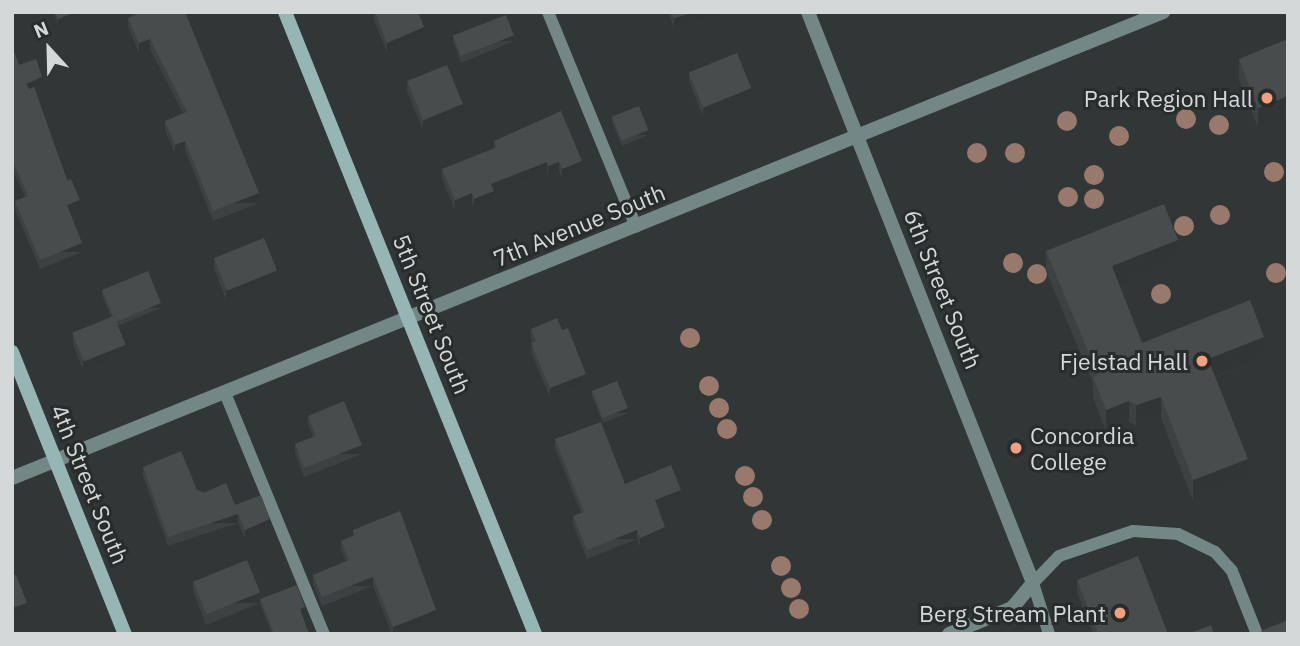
<!DOCTYPE html>
<html>
<head>
<meta charset="utf-8">
<style>
	body { margin:0 }
	#map { position:relative; width:1300px; height:646px; overflow:hidden; background:#313636; font-family:"IBM Plex Sans",sans-serif }
	div>[style] { position:absolute }
	[style*='--x'] { left:calc(var(--x)*1px); top:calc(var(--y)*1px); width:calc(var(--w)*1px); rotate:calc(var(--a)*1deg) }
	.lane>* { height:12px; margin:-6px; padding:0 6px; transform-origin:6px; border-radius:6px; background:#748787 }
	.street>* { height:14px; margin:-7px; padding:0 7px; transform-origin:7px; border-radius:7px; background:#748787 }
	.secondary>* { height:14px; margin:-7px; padding:0 7px; transform-origin:7px; border-radius:7px; background:#96b6b6 }
	.trees>* { width:20px; height:20px; margin:-10px; border-radius:50%; background:#98796c }
	.wall>* { inset:0; background:#3e4141 }
	.shaded-wall>* { inset:0; background:#323535; transform-origin:0 0 }
	.building>* { inset:0; background:#484c4c; transform-origin:0 0 }
	.dots>* { width:19px; height:19px; translate:-50% -50%; box-sizing:border-box; border:4px solid #272c2c; border-radius:50% }
	span { translate:-50% -50%; white-space:nowrap; text-align:center; line-height:1.15; -webkit-text-stroke:6px #272c2c; paint-order:stroke }
	.poi-label { font-size:23px; color:#d5d8d8 }
	.right { translate:-100% -50%; text-align:right }
	.left { translate:0 -50%; text-align:left }
	.street-label { font-size:23px; color:#d5d8d8 }
	.frame { position:absolute; inset:0; border:14px solid #d5d8d8; pointer-events:none }
	.north { position:absolute; left:14px; top:14px; width:70px; height:70px; -webkit-text-stroke:5px #272c2c; paint-order:stroke; rotate:338deg; font-size:19px; font-weight:700; line-height:28px; text-align:center; color:#d5d8d8 }
	.north::after { content:''; display:block; margin:auto; width:24px; height:32px; background:#d5d8d8; clip-path:polygon(50% 0,100% 100%,50% 72%,0 100%) }
</style>
</head>
<body>
<div id="map">
	<div class="lane">
		<i style="--x:548;--y:12;--w:232;--a:67.7"></i>
		<i style="--x:225;--y:393;--w:261;--a:67.7"></i>
		<i style="--x:1049;--y:634;--w:53;--a:-107.4"></i>
		<i style="--x:1033;--y:583;--w:37;--a:-46"></i>
		<i style="--x:1059;--y:556;--w:78;--a:-18.7"></i>
		<i style="--x:1133;--y:531;--w:45;--a:3.8"></i>
		<i style="--x:1178;--y:534;--w:41;--a:25.9"></i>
		<i style="--x:1215;--y:552;--w:25;--a:48"></i>
		<i style="--x:1232;--y:571;--w:68;--a:68.4"></i>
	</div>
	<div class="street">
		<i style="--x:808;--y:12;--w:614;--a:68.49"></i>
		<i style="--x:1033;--y:583;--w:33;--a:130"></i>
		<i style="--x:1012;--y:608;--w:68;--a:157.6"></i>
		<i style="--x:12;--y:478;--w:1242;--a:-22.04"></i>
	</div>
	<div class="secondary">
		<i style="--x:285;--y:12;--w:670;--a:68.1"></i>
		<i style="--x:12;--y:352;--w:304;--a:68.2"></i>
	</div>
	<div class="trees">
		<i style="left:1186px;top:119px"></i>
		<i style="left:1067px;top:121px"></i>
		<i style="left:1219px;top:125px"></i>
		<i style="left:1119px;top:136px"></i>
		<i style="left:977px;top:153px"></i>
		<i style="left:1015px;top:153px"></i>
		<i style="left:1274px;top:172px"></i>
		<i style="left:1094px;top:175px"></i>
		<i style="left:1068px;top:197px"></i>
		<i style="left:1094px;top:199px"></i>
		<i style="left:1220px;top:215px"></i>
		<i style="left:1184px;top:226px"></i>
		<i style="left:1013px;top:263px"></i>
		<i style="left:1276px;top:273px"></i>
		<i style="left:1037px;top:274px"></i>
		<i style="left:1161px;top:294px"></i>
		<i style="left:690px;top:338px"></i>
		<i style="left:709px;top:386px"></i>
		<i style="left:719px;top:408px"></i>
		<i style="left:727px;top:429px"></i>
		<i style="left:745px;top:476px"></i>
		<i style="left:753px;top:497px"></i>
		<i style="left:762px;top:520px"></i>
		<i style="left:781px;top:566px"></i>
		<i style="left:791px;top:588px"></i>
		<i style="left:799px;top:609px"></i>
	</div>
	<div class="wall">
		<i style="clip-path:polygon(53px 12px,78px 12px,78px 16px,58px 24px)"></i>
		<i style="clip-path:polygon(131px 12px,185px 12px,259px 203px,213px 221px,185px 150px,175px 154px,165px 130px,165px 121px,183px 113px,150px 49px,139px 53px,128px 27px,128px 18px,132px 16px)"></i>
		<i style="clip-path:polygon(374px 12px,424px 37px,387px 52px,374px 21px)"></i>
		<i style="clip-path:polygon(668px 12px,722px 12px,722px 15px,674px 28px)"></i>
		<i style="clip-path:polygon(453px 37px,514px 41px,461px 63px,453px 42px)"></i>
		<i style="clip-path:polygon(1288px 39px,1258px 128px,1239px 80px,1239px 59px)"></i>
		<i style="clip-path:polygon(12px 46px,19px 65px,42px 86px,35px 89px,67px 180px,80px 209px,70px 213px,82px 252px,40px 269px,15px 210px,15px 201px,25px 197px,12px 168px)"></i>
		<i style="clip-path:polygon(689px 72px,751px 97px,703px 117px,689px 81px)"></i>
		<i style="clip-path:polygon(407px 82px,463px 114px,423px 130px,407px 92px)"></i>
		<i style="clip-path:polygon(612px 117px,648px 135px,622px 146px,612px 122px)"></i>
		<i style="clip-path:polygon(494px 141px,582px 171px,562px 179px,559px 171px,548px 176px,547px 171px,494px 192px,494px 200px,474px 208px,472px 203px,455px 210px,442px 179px,442px 169px,494px 149px)"></i>
		<i style="clip-path:polygon(1046px 251px,1178px 261px,1119px 284px,1142px 343px,1264px 357px,1215px 377px,1248px 480px,1193px 501px,1161px 418px,1136px 425px,1129px 422px,1106px 431px,1093px 397px,1093px 383px,1046px 271px)"></i>
		<i style="clip-path:polygon(214px 259px,277px 279px,226px 300px,214px 269px)"></i>
		<i style="clip-path:polygon(102px 290px,161px 308px,118px 326px,126px 355px,83px 370px,73px 344px,73px 335px,111px 317px,102px 295px)"></i>
		<i style="clip-path:polygon(531px 329px,562px 330px,586px 383px,550px 397px,531px 352px,532px 342px,531px 338px)"></i>
		<i style="clip-path:polygon(592px 391px,628px 413px,603px 423px,592px 396px)"></i>
		<i style="clip-path:polygon(308px 416px,362px 454px,304px 477px,295px 453px,295px 444px,313px 437px,308px 424px)"></i>
		<i style="clip-path:polygon(555px 439px,625px 484px,681px 499px,658px 508px,665px 536px,640px 547px,637px 539px,587px 559px,573px 525px,573px 516px,581px 513px,555px 448px)"></i>
		<i style="clip-path:polygon(143px 467px,235px 505px,270px 528px,245px 538px,238px 523px,168px 546px,143px 476px)"></i>
		<i style="clip-path:polygon(353px 530px,436px 619px,400px 634px,392px 634px,373px 586px,322px 606px,313px 584px,313px 575px,346px 561px,341px 550px,341px 541px,353px 536px)"></i>
		<i style="clip-path:polygon(1077px 580px,1168px 634px,1093px 634px,1077px 593px)"></i>
		<i style="clip-path:polygon(193px 582px,260px 603px,206px 625px,193px 591px)"></i>
		<i style="clip-path:polygon(260px 599px,305px 612px,301px 613px,309px 634px,272px 634px,260px 604px)"></i>
	</div>
	<div class="shaded-wall">
		<i style="clip-path:polygon(75px 12px,78px 12px,78px 16px,58px 24px,58px 19px)"></i>
		<i style="clip-path:polygon(695px 12px,722px 12px,722px 15px,674px 28px,674px 18px)"></i>
		<i style="clip-path:polygon(424px 27px,424px 37px,387px 52px,387px 43px)"></i>
		<i style="left:514px;top:36px;width:5px;height:57px;rotate:90deg"></i>
		<i style="clip-path:polygon(150px 39px,150px 49px,139px 53px,139px 43px)"></i>
		<i style="clip-path:polygon(42px 77px,42px 86px,26px 92px,26px 84px)"></i>
		<i style="clip-path:polygon(751px 88px,751px 97px,703px 117px,703px 107px)"></i>
		<i style="clip-path:polygon(1288px 96px,1288px 116px,1258px 128px,1258px 108px)"></i>
		<i style="clip-path:polygon(463px 104px,463px 114px,423px 130px,423px 121px)"></i>
		<i style="left:648px;top:130px;width:5px;height:28px;rotate:90deg"></i>
		<i style="clip-path:polygon(185px 141px,185px 150px,175px 154px,175px 145px)"></i>
		<i style="clip-path:polygon(582px 161px,582px 171px,562px 179px,562px 169px)"></i>
		<i style="clip-path:polygon(547px 162px,547px 171px,494px 192px,494px 200px,474px 208px,474px 199px,491px 184px)"></i>
		<i style="clip-path:polygon(559px 162px,559px 171px,548px 176px,548px 166px)"></i>
		<i style="left:259px;top:193px;width:10px;height:49px;rotate:90deg"></i>
		<i style="clip-path:polygon(472px 193px,472px 203px,455px 210px,455px 200px)"></i>
		<i style="clip-path:polygon(80px 200px,80px 209px,67px 214px,67px 205px)"></i>
		<i style="clip-path:polygon(1178px 240px,1178px 261px,1112px 287px,1112px 266px)"></i>
		<i style="left:82px;top:243px;width:9px;height:45px;rotate:90deg"></i>
		<i style="clip-path:polygon(277px 270px,277px 279px,226px 300px,226px 290px)"></i>
		<i style="left:161px;top:303px;width:5px;height:50px;rotate:90deg"></i>
		<i style="clip-path:polygon(1264px 337px,1264px 357px,1208px 379px,1208px 359px)"></i>
		<i style="clip-path:polygon(126px 345px,126px 355px,83px 370px,83px 361px)"></i>
		<i style="clip-path:polygon(586px 374px,586px 383px,550px 397px,550px 388px)"></i>
		<i style="clip-path:polygon(1161px 397px,1161px 418px,1136px 425px,1136px 405px)"></i>
		<i style="clip-path:polygon(1129px 401px,1129px 422px,1106px 431px,1106px 410px)"></i>
		<i style="left:628px;top:408px;width:5px;height:27px;rotate:90deg"></i>
		<i style="left:362px;top:445px;width:9px;height:62px;rotate:90deg"></i>
		<i style="clip-path:polygon(1248px 459px,1248px 480px,1193px 501px,1193px 480px)"></i>
		<i style="clip-path:polygon(681px 490px,681px 499px,655px 509px,655px 500px)"></i>
		<i style="left:238px;top:514px;width:9px;height:74px;rotate:90deg"></i>
		<i style="clip-path:polygon(270px 519px,270px 528px,245px 538px,245px 530px)"></i>
		<i style="clip-path:polygon(665px 527px,665px 536px,640px 547px,640px 538px)"></i>
		<i style="left:637px;top:530px;width:9px;height:54px;rotate:90deg"></i>
		<i style="left:373px;top:577px;width:9px;height:55px;rotate:90deg"></i>
		<i style="left:260px;top:593px;width:10px;height:58px;rotate:90deg"></i>
		<i style="clip-path:polygon(27px 603px,27px 612px,12px 618px,12px 608px)"></i>
		<i style="clip-path:polygon(305px 607px,305px 612px,300px 614px,300px 609px)"></i>
		<i style="clip-path:polygon(436px 610px,436px 619px,400px 634px,393px 634px,393px 627px)"></i>
	</div>
	<div class="building">
		<i style="clip-path:polygon(55px 12px,75px 12px,58px 19px)"></i>
		<i style="clip-path:polygon(135px 12px,185px 12px,259px 193px,213px 211px,185px 141px,175px 145px,165px 121px,187px 112px,150px 39px,139px 43px,128px 18px,136px 15px)"></i>
		<i style="clip-path:polygon(375px 12px,418px 12px,424px 27px,387px 43px)"></i>
		<i style="clip-path:polygon(671px 12px,695px 12px,674px 18px)"></i>
		<i style="left:506px;top:15px;width:22px;height:57px;rotate:69deg"></i>
		<i style="clip-path:polygon(1288px 39px,1288px 96px,1258px 108px,1239px 59px)"></i>
		<i style="clip-path:polygon(12px 46px,19px 65px,36px 59px,42px 77px,26px 84px,29px 89px,34px 87px,67px 180px,71px 179px,80px 200px,67px 205px,82px 243px,40px 260px,15px 201px,28px 196px,12px 159px)"></i>
		<i style="left:737px;top:53px;width:38px;height:52px;rotate:68deg"></i>
		<i style="left:447px;top:65px;width:42px;height:43px;rotate:68deg"></i>
		<i style="left:639px;top:106px;width:26px;height:29px;rotate:69deg"></i>
		<i style="clip-path:polygon(561px 111px,582px 161px,562px 169px,559px 162px,548px 166px,547px 162px,491px 184px,494px 191px,474px 199px,472px 193px,455px 200px,442px 169px,497px 147px,494px 141px)"></i>
		<i style="clip-path:polygon(1164px 204px,1178px 240px,1112px 266px,1142px 343px,1250px 300px,1264px 337px,1208px 359px,1248px 459px,1193px 480px,1161px 397px,1136px 405px,1129px 401px,1106px 410px,1093px 377px,1098px 375px,1046px 251px)"></i>
		<i style="left:264px;top:238px;width:35px;height:54px;rotate:68deg"></i>
		<i style="clip-path:polygon(148px 271px,161px 303px,116px 322px,114px 316px,113px 316px,102px 290px)"></i>
		<i style="left:114px;top:316px;width:31px;height:45px;rotate:68deg"></i>
		<i style="clip-path:polygon(557px 318px,562px 330px,568px 328px,586px 374px,550px 388px,531px 343px,536px 341px,531px 329px)"></i>
		<i style="left:617px;top:381px;width:29px;height:27px;rotate:68deg"></i>
		<i style="clip-path:polygon(344px 401px,362px 445px,304px 468px,295px 444px,316px 436px,308px 416px)"></i>
		<i style="clip-path:polygon(601px 422px,625px 484px,671px 465px,681px 490px,655px 500px,665px 527px,640px 538px,637px 530px,587px 550px,573px 516px,584px 512px,555px 439px)"></i>
		<i style="clip-path:polygon(181px 451px,197px 490px,203px 493px,226px 483px,235px 505px,261px 495px,270px 519px,245px 530px,236px 509px,238px 514px,168px 537px,143px 467px)"></i>
		<i style="clip-path:polygon(400px 511px,436px 610px,393px 627px,373px 577px,322px 597px,313px 575px,349px 560px,341px 541px,355px 535px,353px 530px)"></i>
		<i style="clip-path:polygon(1138px 556px,1168px 634px,1098px 634px,1077px 580px)"></i>
		<i style="left:247px;top:560px;width:35px;height:58px;rotate:68deg"></i>
		<i style="clip-path:polygon(16px 575px,27px 603px,12px 608px,12px 576px)"></i>
		<i style="clip-path:polygon(297px 585px,305px 607px,300px 609px,309px 634px,274px 634px,260px 599px)"></i>
		<i style="clip-path:polygon(1288px 620px,1288px 634px,1262px 634px,1261px 631px)"></i>
		<i style="clip-path:polygon(1211px 625px,1214px 634px,1188px 634px)"></i>
	</div>
	<div class="dots">
		<i style="left:1267px;top:98px;background:#f3a081"></i>
		<i style="left:1202px;top:361px;background:#f3a081"></i>
		<i style="left:1016px;top:448px;background:#f3a081"></i>
		<i style="left:1120px;top:613px;background:#f3a081"></i>
	</div>
	<div class="poi-label">
		<span class="right" style="left:1253px;top:98px">Park Region Hall</span>
		<span class="right" style="left:1188px;top:361px">Fjelstad Hall</span>
		<span class="left" style="left:1030px;top:448px">Concordia<br>College</span>
		<span class="right" style="left:1106px;top:613px">Berg Stream Plant</span>
	</div>
	<div class="street-label">
		<span style="left:579px;top:225px;rotate:-22deg">7th Avenue South</span>
		<span style="left:943px;top:289px;rotate:68deg">6th Street South</span>
		<span style="left:432px;top:314px;rotate:68deg">5th Street South</span>
		<span style="left:90px;top:484px;rotate:68deg">4th Street South</span>
	</div>
	<div class="frame"></div>
	<div class="north">N</div>
</div>
</body>
</html>
